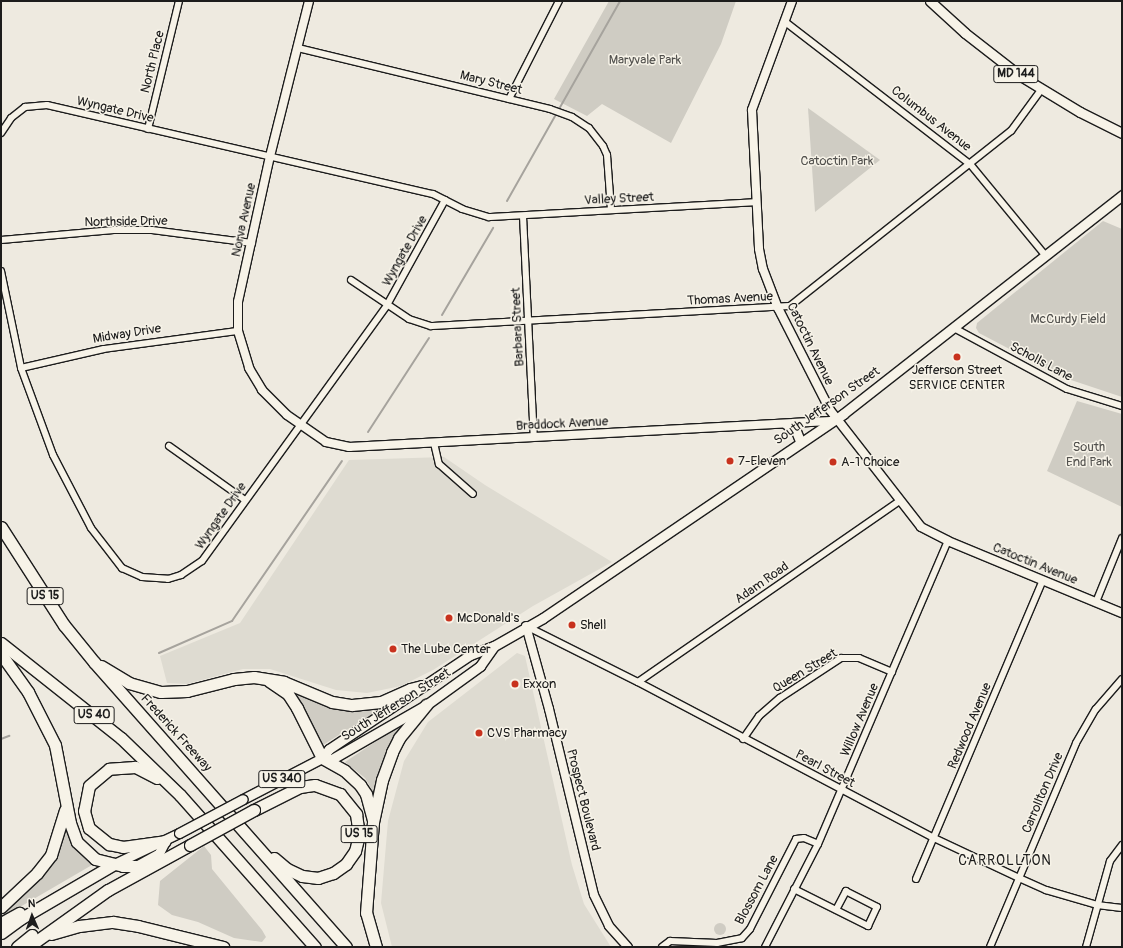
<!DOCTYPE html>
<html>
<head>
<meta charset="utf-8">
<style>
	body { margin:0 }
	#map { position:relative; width:1123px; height:948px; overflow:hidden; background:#eeeae0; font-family:Pangolin,sans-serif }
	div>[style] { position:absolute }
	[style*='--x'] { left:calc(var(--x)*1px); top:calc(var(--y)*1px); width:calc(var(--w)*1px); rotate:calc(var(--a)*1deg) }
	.built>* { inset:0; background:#dedbd1 }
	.green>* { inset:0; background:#cfccc3 }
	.round { border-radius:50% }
	.stream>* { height:2px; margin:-1px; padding:0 1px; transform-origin:1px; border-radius:1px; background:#a6a39d }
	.roads { filter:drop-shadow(1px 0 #1c1c1c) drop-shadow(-1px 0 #1c1c1c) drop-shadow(0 1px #1c1c1c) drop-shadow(0 -1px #1c1c1c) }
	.street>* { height:6px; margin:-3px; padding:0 3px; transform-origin:3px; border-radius:3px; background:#f7f3e8 }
	.secondary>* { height:8px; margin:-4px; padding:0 4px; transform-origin:4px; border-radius:4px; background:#f7f3e8 }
	.primary>* { height:9px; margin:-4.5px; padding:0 4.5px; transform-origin:4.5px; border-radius:4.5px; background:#f7f3e8 }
	.highway>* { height:11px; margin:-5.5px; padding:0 5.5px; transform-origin:5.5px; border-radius:5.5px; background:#f7f3e8 }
	.bridges { filter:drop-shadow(1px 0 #1c1c1c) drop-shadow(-1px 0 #1c1c1c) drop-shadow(0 1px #1c1c1c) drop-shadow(0 -1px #1c1c1c) }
	.primary-bridge>* { height:9px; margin:-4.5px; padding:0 4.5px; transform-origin:4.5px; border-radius:4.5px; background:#f7f3e8 }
	.highway-bridge>* { height:11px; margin:-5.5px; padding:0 5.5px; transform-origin:5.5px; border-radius:5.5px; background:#f7f3e8 }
	.dots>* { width:11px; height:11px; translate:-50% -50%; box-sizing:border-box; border:2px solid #f7f3e8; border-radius:50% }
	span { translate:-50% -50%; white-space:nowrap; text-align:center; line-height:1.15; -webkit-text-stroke:3px #f7f3e8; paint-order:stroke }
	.shield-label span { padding:1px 3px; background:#f7f3e8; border:1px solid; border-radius:3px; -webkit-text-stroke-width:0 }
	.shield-label { font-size:12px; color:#1c1c1c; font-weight:700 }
	.park-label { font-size:13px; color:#52514e }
	.street-label { font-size:13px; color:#1c1c1c }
	.poi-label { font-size:13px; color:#1c1c1c }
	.left { translate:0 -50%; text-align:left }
	.neighbourhood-label { font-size:14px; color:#1c1c1c; letter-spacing:1px }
	.frame { position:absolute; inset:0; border:2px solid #1c1c1c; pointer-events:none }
	.north { position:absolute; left:12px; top:896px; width:40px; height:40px; -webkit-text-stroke:3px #f7f3e8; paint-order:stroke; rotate:358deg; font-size:11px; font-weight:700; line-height:16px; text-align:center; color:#1c1c1c }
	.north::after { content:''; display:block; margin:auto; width:14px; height:18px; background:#1c1c1c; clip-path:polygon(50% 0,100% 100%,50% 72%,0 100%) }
</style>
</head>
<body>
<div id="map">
	<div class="built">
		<i style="clip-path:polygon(444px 457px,485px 485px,612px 562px,533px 606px,433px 670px,401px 686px,367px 693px,336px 690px,270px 669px,243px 669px,187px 684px,167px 683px,160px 656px,240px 623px,349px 460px)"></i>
		<i style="clip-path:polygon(517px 653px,525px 656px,572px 865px,584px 904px,611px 947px,392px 947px,381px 903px,388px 821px,404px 761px,428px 722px)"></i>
	</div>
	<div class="green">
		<i style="clip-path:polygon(609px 1px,736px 1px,721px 44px,671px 143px,602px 104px,587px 116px,554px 99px)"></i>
		<i style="clip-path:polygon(808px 108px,880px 160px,815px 212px)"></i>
		<i style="clip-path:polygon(1103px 221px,1122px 229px,1122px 397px,1065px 378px,979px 333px,976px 328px,977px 323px)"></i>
		<i style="clip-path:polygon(1077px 401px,1122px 414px,1122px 507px,1047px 471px)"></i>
		<i style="clip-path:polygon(285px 685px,307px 696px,385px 706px,323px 745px,297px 699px)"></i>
		<i style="clip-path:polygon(405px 722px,374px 793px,365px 778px,345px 762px)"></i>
		<i style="clip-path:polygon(65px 828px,75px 847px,92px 865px,1px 918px,1px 911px,31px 885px)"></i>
		<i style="clip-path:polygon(204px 846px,211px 855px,212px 869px,262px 930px,266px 937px,262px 942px,234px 938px,198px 922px,172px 915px,158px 905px,160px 881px)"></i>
		<i class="round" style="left:714px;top:923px;width:12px;height:12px"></i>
	</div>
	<div class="stream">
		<i style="--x:507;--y:201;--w:230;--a:-60.5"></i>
		<i style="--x:442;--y:315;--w:101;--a:-59.6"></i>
		<i style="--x:368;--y:432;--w:112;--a:-57"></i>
		<i style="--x:159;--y:653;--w:80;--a:-23.7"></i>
		<i style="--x:232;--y:621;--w:194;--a:-55.5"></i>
		<i style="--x:1;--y:739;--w:9;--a:-21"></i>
	</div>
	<div class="roads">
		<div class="street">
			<i style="--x:784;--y:21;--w:235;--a:37.6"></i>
			<i style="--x:970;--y:164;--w:118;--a:50.5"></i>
			<i style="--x:298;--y:48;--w:259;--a:13.6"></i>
			<i style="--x:550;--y:109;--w:23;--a:20"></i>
			<i style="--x:572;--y:117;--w:20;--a:33"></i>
			<i style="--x:589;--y:128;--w:23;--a:52"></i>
			<i style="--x:603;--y:146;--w:10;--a:66"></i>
			<i style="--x:607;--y:155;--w:55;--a:85.8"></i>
			<i style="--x:509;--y:99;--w:110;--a:-63"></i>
			<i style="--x:148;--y:129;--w:132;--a:-76.4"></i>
			<i style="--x:1;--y:133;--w:18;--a:-56"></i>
			<i style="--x:11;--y:118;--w:18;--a:-38"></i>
			<i style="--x:25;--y:107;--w:22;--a:-5"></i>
			<i style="--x:47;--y:105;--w:396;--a:13"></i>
			<i style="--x:433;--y:194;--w:33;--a:27"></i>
			<i style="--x:462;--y:209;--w:28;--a:17"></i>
			<i style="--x:489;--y:217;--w:267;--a:-3.2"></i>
			<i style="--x:523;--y:216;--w:221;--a:87.2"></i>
			<i style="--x:1;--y:240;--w:113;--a:-5.1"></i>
			<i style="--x:114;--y:230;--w:38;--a:0"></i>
			<i style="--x:152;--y:230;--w:101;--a:7.4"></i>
			<i style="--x:1;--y:271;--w:99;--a:78.3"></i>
			<i style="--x:21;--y:368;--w:93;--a:69.8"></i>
			<i style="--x:53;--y:455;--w:82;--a:62.5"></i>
			<i style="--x:91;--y:528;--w:51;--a:52.2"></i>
			<i style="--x:122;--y:568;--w:22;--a:24"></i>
			<i style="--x:142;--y:577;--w:26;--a:4"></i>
			<i style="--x:168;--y:579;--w:14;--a:-17"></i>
			<i style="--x:181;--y:575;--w:25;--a:-34"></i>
			<i style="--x:202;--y:561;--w:316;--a:-54.1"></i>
			<i style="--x:387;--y:305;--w:120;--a:-61.1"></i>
			<i style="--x:351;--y:280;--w:70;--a:33.9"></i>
			<i style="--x:409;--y:319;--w:23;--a:18"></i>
			<i style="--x:431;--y:326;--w:360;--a:-3.2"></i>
			<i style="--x:790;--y:306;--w:282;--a:-38.4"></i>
			<i style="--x:1011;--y:131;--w:51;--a:-53.8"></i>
			<i style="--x:954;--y:328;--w:128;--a:28.4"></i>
			<i style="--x:1067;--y:389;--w:58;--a:17.2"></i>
			<i style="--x:21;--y:368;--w:85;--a:-12.9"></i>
			<i style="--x:104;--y:349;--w:135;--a:-7.7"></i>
			<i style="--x:434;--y:443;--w:22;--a:77"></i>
			<i style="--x:439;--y:464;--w:45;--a:41.4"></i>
			<i style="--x:169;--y:446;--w:93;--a:35.4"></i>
			<i style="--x:1096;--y:602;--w:69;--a:-67.9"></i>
			<i style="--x:526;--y:626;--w:125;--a:26.6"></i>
			<i style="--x:638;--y:682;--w:335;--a:27.8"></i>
			<i style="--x:934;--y:838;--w:94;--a:25.2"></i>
			<i style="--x:1019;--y:878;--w:30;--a:24"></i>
			<i style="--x:1046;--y:890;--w:53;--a:16.4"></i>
			<i style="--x:1097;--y:905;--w:25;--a:7"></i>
			<i style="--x:638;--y:682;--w:318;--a:-34.7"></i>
			<i style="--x:743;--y:739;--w:28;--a:-55"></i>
			<i style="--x:759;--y:716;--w:28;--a:-41"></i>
			<i style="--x:780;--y:698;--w:73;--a:-33.3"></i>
			<i style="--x:841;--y:658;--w:18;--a:0"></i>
			<i style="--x:859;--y:658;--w:36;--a:23"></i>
			<i style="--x:916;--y:879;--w:325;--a:-67"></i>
			<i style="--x:794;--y:889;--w:83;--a:26.6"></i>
			<i style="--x:868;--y:926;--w:21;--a:-65"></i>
			<i style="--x:877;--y:907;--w:35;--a:-153"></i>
			<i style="--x:846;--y:891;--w:21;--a:118"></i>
			<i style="--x:662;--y:947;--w:10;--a:-37"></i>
			<i style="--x:670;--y:941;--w:47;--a:2.4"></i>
			<i style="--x:717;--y:943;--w:25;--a:-11"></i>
			<i style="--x:742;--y:938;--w:12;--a:-48"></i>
			<i style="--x:750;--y:929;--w:101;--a:-62.9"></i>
			<i style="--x:796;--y:839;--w:8;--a:-7"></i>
			<i style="--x:804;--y:838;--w:15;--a:23"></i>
			<i style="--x:765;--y:947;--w:116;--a:-62.8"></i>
			<i style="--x:818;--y:844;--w:330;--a:-66.8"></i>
			<i style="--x:990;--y:947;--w:221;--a:-67.1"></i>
			<i style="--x:1076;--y:743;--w:39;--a:-60"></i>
			<i style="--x:1096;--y:709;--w:40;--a:-49"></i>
			<i style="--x:1086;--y:947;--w:89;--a:-74.4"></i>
			<i style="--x:1110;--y:861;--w:20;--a:-53"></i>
		</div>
		<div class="secondary">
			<i style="--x:309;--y:1;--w:160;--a:104.1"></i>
			<i style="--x:270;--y:156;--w:149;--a:102.4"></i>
			<i style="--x:238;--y:302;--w:29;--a:90"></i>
			<i style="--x:238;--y:331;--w:39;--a:73"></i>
			<i style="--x:249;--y:368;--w:26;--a:59"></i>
			<i style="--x:262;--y:390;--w:35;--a:45"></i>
			<i style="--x:287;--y:415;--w:47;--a:34.7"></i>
			<i style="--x:326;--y:442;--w:24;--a:12"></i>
			<i style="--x:349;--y:447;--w:482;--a:-3.1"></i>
			<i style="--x:792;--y:1;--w:116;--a:110.2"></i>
			<i style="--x:752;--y:110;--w:139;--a:87.1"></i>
			<i style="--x:759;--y:249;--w:20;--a:79"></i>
			<i style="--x:763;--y:269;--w:42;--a:69"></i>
			<i style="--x:778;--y:308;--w:114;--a:63"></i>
			<i style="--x:830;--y:410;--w:148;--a:52.1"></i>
			<i style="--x:921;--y:527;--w:30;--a:27"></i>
			<i style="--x:948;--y:541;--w:188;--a:22.5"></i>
			<i style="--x:526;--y:626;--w:86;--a:74.5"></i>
			<i style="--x:549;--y:709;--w:191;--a:76.4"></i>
			<i style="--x:594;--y:895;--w:34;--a:64"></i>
			<i style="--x:609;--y:926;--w:28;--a:48"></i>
		</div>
		<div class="primary">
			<i style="--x:930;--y:1;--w:47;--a:42.4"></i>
			<i style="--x:965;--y:33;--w:68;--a:37.9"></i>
			<i style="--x:1019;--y:75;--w:71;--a:31.2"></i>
			<i style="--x:1080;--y:112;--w:47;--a:26.6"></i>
			<i style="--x:786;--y:424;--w:12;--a:35"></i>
			<i style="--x:796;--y:431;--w:11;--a:68"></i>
			<i style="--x:323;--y:759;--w:9;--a:0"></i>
			<i style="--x:332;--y:759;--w:108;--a:-29.9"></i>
			<i style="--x:426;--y:705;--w:67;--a:-35.8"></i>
			<i style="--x:480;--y:666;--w:24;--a:-55"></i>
			<i style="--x:243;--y:799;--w:89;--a:-27.4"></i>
			<i style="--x:322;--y:758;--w:11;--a:-52"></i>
			<i style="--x:329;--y:749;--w:169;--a:-33.7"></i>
			<i style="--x:470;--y:655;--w:26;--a:-21"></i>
			<i style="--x:494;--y:646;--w:56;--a:-29.7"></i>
			<i style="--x:543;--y:618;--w:363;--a:-34.2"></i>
			<i style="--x:843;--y:414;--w:355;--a:-38.1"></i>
			<i style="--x:114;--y:864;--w:72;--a:-25.5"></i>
			<i style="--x:136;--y:866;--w:26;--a:-29"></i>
			<i style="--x:159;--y:853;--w:13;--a:-63"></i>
		</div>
		<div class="highway">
			<i style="--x:1;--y:527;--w:117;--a:57.3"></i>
			<i style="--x:64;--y:625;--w:48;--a:51"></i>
			<i style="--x:94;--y:662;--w:380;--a:48.5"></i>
			<i style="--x:1;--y:643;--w:153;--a:38.4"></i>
			<i style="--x:121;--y:738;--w:82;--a:44"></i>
			<i style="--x:180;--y:795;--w:203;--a:48.4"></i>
			<i style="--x:1;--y:654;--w:47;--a:54.6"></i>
			<i style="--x:28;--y:692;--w:59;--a:63"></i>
			<i style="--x:55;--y:745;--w:79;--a:79.1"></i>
			<i style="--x:70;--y:823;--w:20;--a:70"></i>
			<i style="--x:77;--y:842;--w:25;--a:43"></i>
			<i style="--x:95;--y:859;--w:29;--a:14"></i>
			<i style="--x:123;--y:866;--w:13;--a:0"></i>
			<i style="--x:101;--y:666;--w:33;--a:31"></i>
			<i style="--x:129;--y:683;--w:33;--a:16"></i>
			<i style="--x:161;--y:692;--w:26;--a:-2"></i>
			<i style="--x:187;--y:691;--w:49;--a:-14.3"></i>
			<i style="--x:234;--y:679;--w:20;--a:-6"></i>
			<i style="--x:254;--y:677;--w:30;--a:9"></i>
			<i style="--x:284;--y:682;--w:52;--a:22.6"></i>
			<i style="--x:332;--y:702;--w:20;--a:9"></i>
			<i style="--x:352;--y:705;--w:29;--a:-6"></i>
			<i style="--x:381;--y:702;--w:32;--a:-24"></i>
			<i style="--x:410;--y:689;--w:12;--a:-14"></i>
			<i style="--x:269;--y:681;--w:23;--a:34"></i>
			<i style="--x:288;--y:694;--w:17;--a:57"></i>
			<i style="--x:297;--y:708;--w:56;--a:63.4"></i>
			<i style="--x:322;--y:758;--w:26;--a:29"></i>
			<i style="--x:345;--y:771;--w:21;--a:43"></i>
			<i style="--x:360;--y:785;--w:11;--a:56"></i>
			<i style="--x:366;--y:794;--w:27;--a:75"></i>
			<i style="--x:157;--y:778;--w:25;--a:-153"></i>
			<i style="--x:135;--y:767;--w:26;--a:176"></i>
			<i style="--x:109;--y:769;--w:26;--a:140"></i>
			<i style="--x:89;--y:786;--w:25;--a:101"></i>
			<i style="--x:84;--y:811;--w:18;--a:74"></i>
			<i style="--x:89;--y:828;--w:26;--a:39"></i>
			<i style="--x:109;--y:844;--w:14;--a:12"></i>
			<i style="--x:123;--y:847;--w:42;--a:-8.1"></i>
			<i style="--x:254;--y:810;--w:51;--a:-26.6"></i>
			<i style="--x:300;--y:787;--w:15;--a:-8"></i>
			<i style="--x:315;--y:785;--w:27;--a:20"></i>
			<i style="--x:340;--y:794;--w:26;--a:51"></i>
			<i style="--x:356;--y:814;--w:21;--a:82"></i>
			<i style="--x:359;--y:835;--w:16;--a:104"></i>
			<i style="--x:355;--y:851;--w:16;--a:125"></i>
			<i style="--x:346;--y:864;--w:16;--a:145"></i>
			<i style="--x:333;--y:873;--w:16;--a:162"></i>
			<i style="--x:318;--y:878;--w:16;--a:-173"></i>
			<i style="--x:302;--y:876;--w:17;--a:-155"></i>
			<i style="--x:287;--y:869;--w:17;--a:-140"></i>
			<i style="--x:1;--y:907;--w:50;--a:-43.4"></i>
			<i style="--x:37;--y:873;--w:23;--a:-52"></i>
			<i style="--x:51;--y:855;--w:47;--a:-72.7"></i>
			<i style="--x:1;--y:923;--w:21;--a:-29"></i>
			<i style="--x:1;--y:933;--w:24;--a:-36"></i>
			<i style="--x:20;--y:919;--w:109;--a:-30.3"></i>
			<i style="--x:51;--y:934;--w:29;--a:-16"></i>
			<i style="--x:79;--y:926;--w:34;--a:-7"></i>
			<i style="--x:113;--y:922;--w:25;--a:9"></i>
			<i style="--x:138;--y:926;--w:88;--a:13.9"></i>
			<i style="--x:17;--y:947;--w:19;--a:-39"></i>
			<i style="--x:28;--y:947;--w:98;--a:-35.5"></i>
			<i style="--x:108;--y:890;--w:94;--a:-28.8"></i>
			<i style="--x:376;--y:947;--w:35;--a:-106"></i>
			<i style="--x:366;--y:913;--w:91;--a:-85.6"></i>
			<i style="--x:373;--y:822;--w:43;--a:-77.9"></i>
			<i style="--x:382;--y:780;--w:30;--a:-70"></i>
			<i style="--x:392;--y:752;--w:16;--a:-63"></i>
			<i style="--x:399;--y:738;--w:43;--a:-50.7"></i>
		</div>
	</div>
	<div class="bridges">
		<div class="primary-bridge">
			<i style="--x:179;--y:833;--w:72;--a:-28"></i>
		</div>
		<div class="highway-bridge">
			<i style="--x:190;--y:845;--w:73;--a:-28.7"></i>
		</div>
	</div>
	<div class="dots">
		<i style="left:957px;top:357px;background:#c8321e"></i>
		<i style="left:730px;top:461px;background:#c8321e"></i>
		<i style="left:833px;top:462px;background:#c8321e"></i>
		<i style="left:449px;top:618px;background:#c8321e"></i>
		<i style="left:572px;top:625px;background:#c8321e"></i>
		<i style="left:393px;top:649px;background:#c8321e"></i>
		<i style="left:515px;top:684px;background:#c8321e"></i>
		<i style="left:479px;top:733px;background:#c8321e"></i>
	</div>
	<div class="shield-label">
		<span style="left:1016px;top:74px">MD 144</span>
		<span style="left:45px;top:596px">US 15</span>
		<span style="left:94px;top:715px">US 40</span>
		<span style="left:282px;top:779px">US 340</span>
		<span style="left:359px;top:834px">US 15</span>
	</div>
	<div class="park-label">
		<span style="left:645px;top:60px">Maryvale Park</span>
		<span style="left:837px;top:161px">Catoctin Park</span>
		<span style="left:1068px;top:319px">McCurdy Field</span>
		<span style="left:1089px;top:455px">South<br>End Park</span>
	</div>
	<div class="street-label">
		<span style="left:153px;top:62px;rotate:-76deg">North Place</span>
		<span style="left:491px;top:83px;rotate:14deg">Mary Street</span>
		<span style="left:115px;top:110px;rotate:13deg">Wyngate Drive</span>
		<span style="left:931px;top:119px;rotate:38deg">Columbus Avenue</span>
		<span style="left:619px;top:199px;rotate:-3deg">Valley Street</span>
		<span style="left:244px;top:220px;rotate:-78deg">Norva Avenue</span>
		<span style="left:126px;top:222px;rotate:-1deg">Northside Drive</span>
		<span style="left:405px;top:251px;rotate:-61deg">Wyngate Drive</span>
		<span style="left:730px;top:299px;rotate:-3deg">Thomas Avenue</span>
		<span style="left:518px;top:327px;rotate:-93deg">Barbara Street</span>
		<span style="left:127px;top:334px;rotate:-9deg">Midway Drive</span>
		<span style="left:810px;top:344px;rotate:64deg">Catoctin Avenue</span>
		<span style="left:1041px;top:362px;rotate:28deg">Scholls Lane</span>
		<span style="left:827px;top:406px;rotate:-35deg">South Jefferson Street</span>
		<span style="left:562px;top:424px;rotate:-3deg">Braddock Avenue</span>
		<span style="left:221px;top:516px;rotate:-55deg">Wyngate Drive</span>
		<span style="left:1035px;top:564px;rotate:22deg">Catoctin Avenue</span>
		<span style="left:762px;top:583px;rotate:-35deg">Adam Road</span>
		<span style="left:805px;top:671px;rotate:-31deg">Queen Street</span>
		<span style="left:396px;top:705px;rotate:-32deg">South Jefferson Street</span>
		<span style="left:860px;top:720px;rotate:-67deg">Willow Avenue</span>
		<span style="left:970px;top:726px;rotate:-67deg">Redwood Avenue</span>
		<span style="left:176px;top:733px;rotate:48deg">Frederick Freeway</span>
		<span style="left:825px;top:769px;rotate:28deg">Pearl Street</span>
		<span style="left:1043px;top:793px;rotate:-67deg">Carrollton Drive</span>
		<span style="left:583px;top:800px;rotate:76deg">Prospect Boulevard</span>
		<span style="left:757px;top:890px;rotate:-62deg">Blossom Lane</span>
	</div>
	<div class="poi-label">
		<span style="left:957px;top:378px">Jefferson Street<br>SERVICE CENTER</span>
		<span class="left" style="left:738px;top:461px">7-Eleven</span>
		<span class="left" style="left:841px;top:462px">A-1 Choice</span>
		<span class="left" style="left:457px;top:618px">McDonald's</span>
		<span class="left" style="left:580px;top:625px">Shell</span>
		<span class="left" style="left:401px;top:649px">The Lube Center</span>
		<span class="left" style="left:523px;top:684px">Exxon</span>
		<span class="left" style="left:487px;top:733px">CVS Pharmacy</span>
	</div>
	<div class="neighbourhood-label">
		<span style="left:1005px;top:861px">CARROLLTON</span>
	</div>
	<div class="frame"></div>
	<div class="north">N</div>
</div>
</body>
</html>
